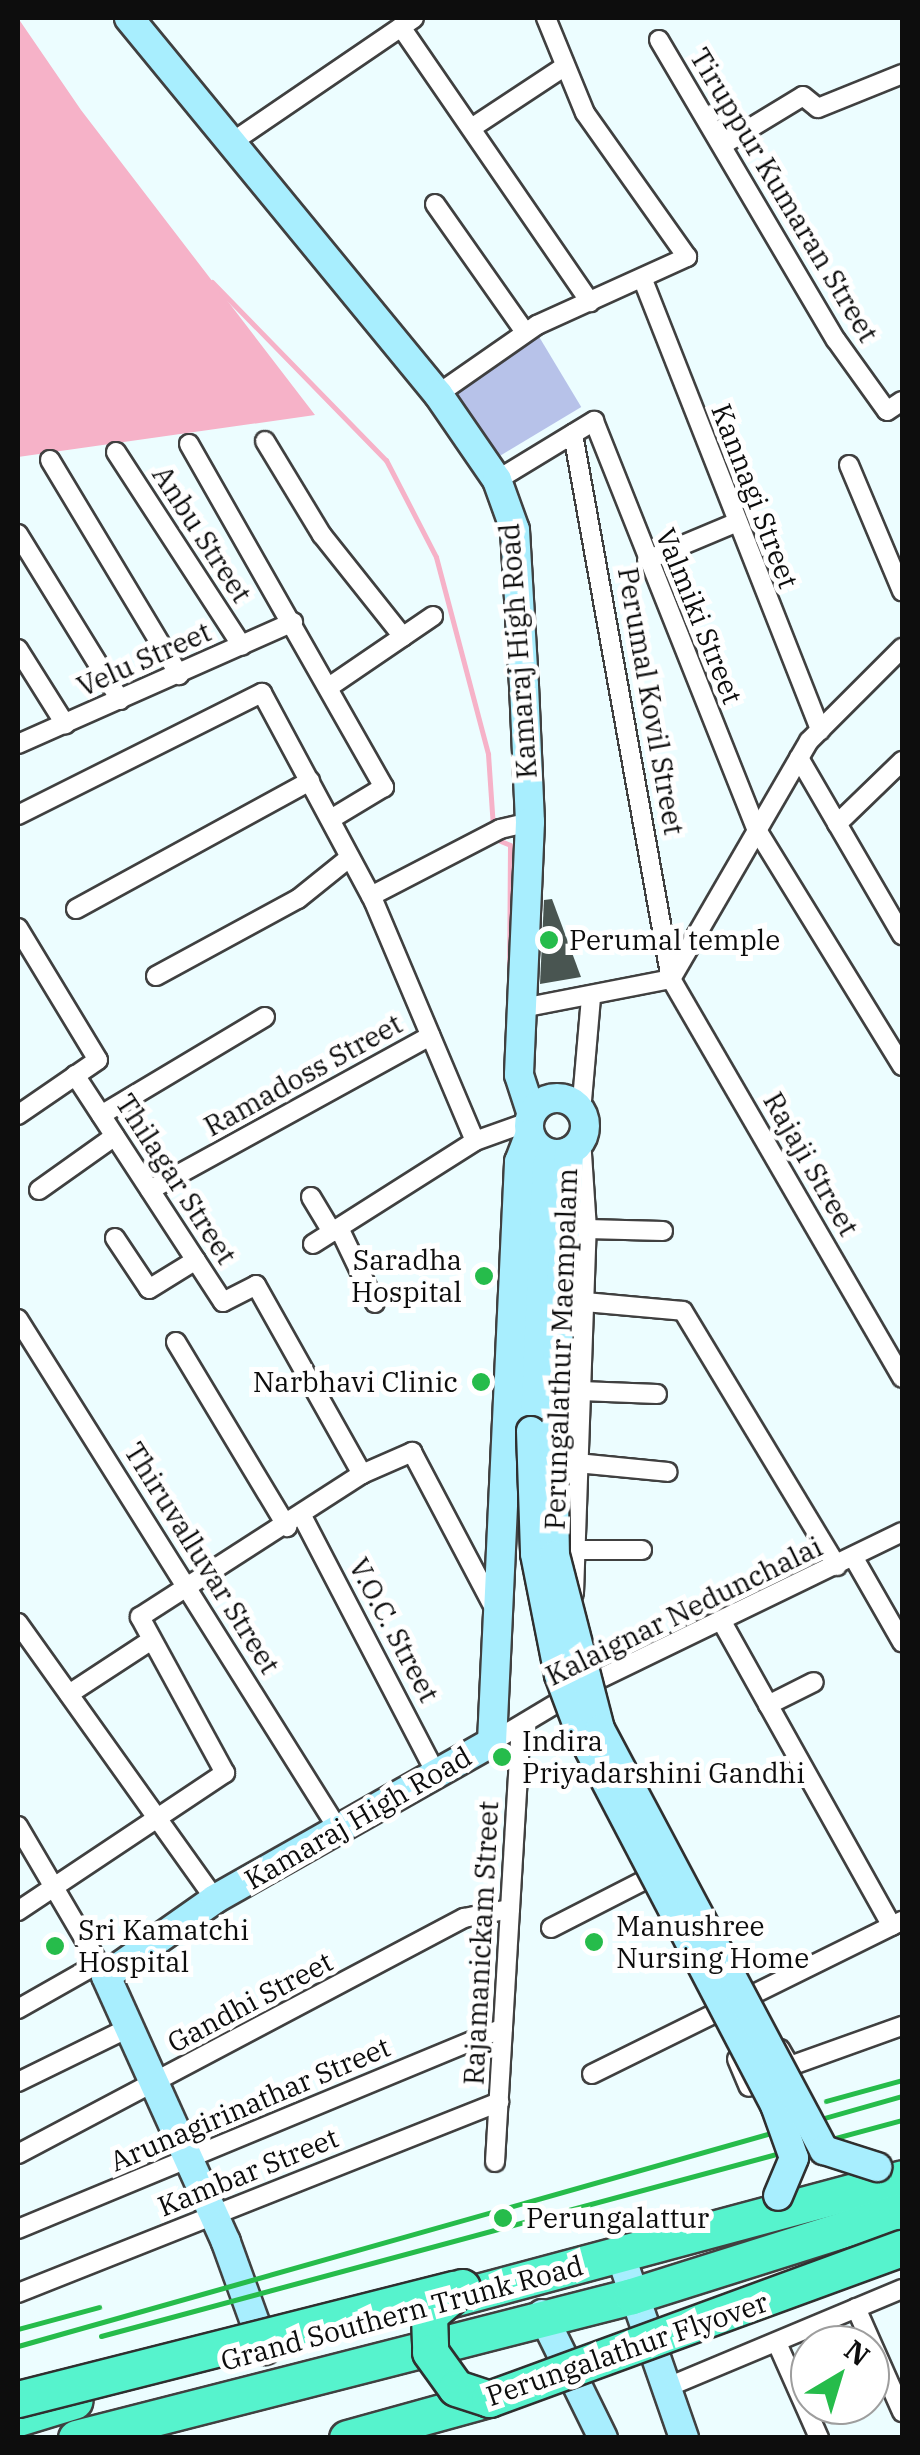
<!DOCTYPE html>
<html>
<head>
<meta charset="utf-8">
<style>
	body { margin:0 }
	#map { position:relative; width:920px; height:2455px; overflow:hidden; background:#ecfdff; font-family:"IBM Plex Serif",serif }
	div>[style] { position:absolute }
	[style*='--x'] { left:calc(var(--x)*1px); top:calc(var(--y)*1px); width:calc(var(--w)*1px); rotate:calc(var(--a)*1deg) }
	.green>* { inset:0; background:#b7c2e9; transform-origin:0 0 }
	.water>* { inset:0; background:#f6b2c8 }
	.stream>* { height:5px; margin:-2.5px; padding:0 2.5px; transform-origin:2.5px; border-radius:2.5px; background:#f6b2c8 }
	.building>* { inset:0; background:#495551 }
	.roads { filter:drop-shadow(2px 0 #404040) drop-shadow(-2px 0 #404040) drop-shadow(0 2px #404040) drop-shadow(0 -2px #404040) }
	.street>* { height:18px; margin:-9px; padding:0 9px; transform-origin:9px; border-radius:9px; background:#fff }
	.secondary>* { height:28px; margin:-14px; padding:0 14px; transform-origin:14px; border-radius:14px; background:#a8eefe }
	.secondary>.ring { margin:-14px; padding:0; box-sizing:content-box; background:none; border:28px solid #a8eefe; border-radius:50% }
	.highway>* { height:35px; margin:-17.5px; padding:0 17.5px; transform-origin:17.5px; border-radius:17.5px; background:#56f3cd }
	.rail>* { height:5px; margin:-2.5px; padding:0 2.5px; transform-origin:2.5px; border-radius:2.5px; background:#26bc4b }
	.bridges { filter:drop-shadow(2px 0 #2f2f2f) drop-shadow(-2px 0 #2f2f2f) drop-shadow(0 2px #2f2f2f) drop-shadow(0 -2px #2f2f2f) }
	.secondary-bridge>* { height:28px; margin:-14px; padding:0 14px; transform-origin:14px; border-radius:14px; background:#a8eefe }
	.highway-bridge>* { height:35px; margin:-17.5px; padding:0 17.5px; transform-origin:17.5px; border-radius:17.5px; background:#56f3cd }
	.dots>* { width:28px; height:28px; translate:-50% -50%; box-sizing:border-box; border:5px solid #fff; border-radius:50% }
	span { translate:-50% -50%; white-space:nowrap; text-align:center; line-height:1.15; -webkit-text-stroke:10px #fff; paint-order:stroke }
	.street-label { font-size:28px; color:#0d0d0d }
	.poi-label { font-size:28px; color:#0d0d0d }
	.left { translate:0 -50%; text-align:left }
	.right { translate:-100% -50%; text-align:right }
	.frame { position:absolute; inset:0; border:20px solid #0d0d0d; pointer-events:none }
	.north { position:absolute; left:790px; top:2325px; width:100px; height:100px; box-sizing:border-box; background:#fff; border:2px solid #9e9e9e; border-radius:50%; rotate:38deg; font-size:28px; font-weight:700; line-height:40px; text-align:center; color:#0d0d0d }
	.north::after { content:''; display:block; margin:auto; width:35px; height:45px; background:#26bc4b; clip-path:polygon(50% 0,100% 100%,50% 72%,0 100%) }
</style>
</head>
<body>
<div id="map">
	<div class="green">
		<i style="left:538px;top:335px;width:84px;height:112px;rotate:59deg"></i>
	</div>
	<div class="water">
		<i style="clip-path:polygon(18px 18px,81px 110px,315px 415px,18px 457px)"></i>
	</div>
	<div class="stream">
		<i style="--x:212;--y:282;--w:249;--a:45.7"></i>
		<i style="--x:386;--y:460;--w:109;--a:62.7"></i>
		<i style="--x:436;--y:557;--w:204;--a:75.2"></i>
		<i style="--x:488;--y:754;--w:73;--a:86.1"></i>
		<i style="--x:493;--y:838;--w:18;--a:22"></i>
		<i style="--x:510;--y:845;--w:153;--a:90.4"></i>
		<i style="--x:519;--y:1476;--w:49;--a:88.8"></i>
	</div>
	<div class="building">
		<i style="clip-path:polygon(552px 899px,581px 977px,540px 984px,544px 900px)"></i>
	</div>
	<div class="roads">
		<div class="street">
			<i style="--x:401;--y:27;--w:334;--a:55.5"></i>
			<i style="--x:659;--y:40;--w:348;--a:59.5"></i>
			<i style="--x:836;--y:340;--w:87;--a:54.3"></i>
			<i style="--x:887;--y:411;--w:18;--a:-34"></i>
			<i style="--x:476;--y:125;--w:102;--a:-33.4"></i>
			<i style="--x:724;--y:144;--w:92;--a:-31.3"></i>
			<i style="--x:803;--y:96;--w:19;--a:39"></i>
			<i style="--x:818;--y:108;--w:91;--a:-22"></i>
			<i style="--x:228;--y:145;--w:225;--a:-34.3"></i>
			<i style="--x:435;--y:204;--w:156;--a:54.9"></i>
			<i style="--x:643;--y:280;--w:484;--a:68.5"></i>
			<i style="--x:438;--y:394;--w:121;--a:-34.9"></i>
			<i style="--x:537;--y:325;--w:165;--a:-24.4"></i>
			<i style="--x:687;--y:257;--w:176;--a:-125.3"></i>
			<i style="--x:585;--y:113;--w:103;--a:-112.3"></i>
			<i style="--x:573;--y:434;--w:554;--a:79.81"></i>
			<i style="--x:671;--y:979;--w:461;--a:59.9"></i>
			<i style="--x:265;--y:441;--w:110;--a:58.8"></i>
			<i style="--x:322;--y:535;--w:130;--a:51.5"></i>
			<i style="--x:189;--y:444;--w:395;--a:60.4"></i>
			<i style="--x:384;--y:787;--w:62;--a:148.9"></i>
			<i style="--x:116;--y:452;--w:231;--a:57"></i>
			<i style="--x:50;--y:460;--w:251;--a:59"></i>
			<i style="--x:849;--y:465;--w:137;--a:67.2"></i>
			<i style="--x:497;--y:480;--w:114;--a:-31.3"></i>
			<i style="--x:594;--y:421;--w:440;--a:68.3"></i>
			<i style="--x:757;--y:830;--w:277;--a:58.4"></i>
			<i style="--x:18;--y:534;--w:195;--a:58.4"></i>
			<i style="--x:647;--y:560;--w:95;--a:-22.8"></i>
			<i style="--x:18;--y:649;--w:89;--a:57.9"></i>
			<i style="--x:329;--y:687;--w:126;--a:-34.3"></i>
			<i style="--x:18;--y:744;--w:301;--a:-23.9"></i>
			<i style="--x:799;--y:758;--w:205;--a:59.8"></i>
			<i style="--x:18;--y:815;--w:273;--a:-26.6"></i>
			<i style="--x:262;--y:693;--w:237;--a:61.8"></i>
			<i style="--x:374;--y:902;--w:259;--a:67.1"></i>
			<i style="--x:837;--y:824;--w:91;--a:-44.1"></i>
			<i style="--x:371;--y:896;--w:145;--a:-27.4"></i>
			<i style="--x:500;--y:829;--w:31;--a:-13"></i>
			<i style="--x:76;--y:909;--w:267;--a:-28.7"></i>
			<i style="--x:18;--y:928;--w:154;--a:58.8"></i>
			<i style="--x:98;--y:1060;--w:97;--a:145.5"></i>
			<i style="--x:156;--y:976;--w:162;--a:-28.5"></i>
			<i style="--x:298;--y:899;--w:65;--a:-38.8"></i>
			<i style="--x:522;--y:1008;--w:152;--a:-11"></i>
			<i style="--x:671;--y:979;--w:275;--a:-59.9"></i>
			<i style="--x:809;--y:741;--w:132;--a:-45"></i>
			<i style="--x:75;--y:1075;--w:271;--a:56.9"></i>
			<i style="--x:223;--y:1302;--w:37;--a:-27"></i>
			<i style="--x:256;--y:1285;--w:217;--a:60.7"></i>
			<i style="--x:581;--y:1112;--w:114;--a:-85"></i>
			<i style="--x:101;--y:1115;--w:191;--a:-30.9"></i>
			<i style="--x:39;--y:1190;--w:93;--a:-35.4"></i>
			<i style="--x:150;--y:1190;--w:320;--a:-28.8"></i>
			<i style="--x:311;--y:1197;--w:41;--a:59"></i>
			<i style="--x:339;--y:1228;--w:83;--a:64.4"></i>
			<i style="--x:587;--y:1229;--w:76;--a:1.5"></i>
			<i style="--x:115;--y:1238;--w:61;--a:56.3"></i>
			<i style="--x:149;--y:1289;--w:55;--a:-31.7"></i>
			<i style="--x:313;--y:1244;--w:192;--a:-32.4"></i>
			<i style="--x:475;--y:1141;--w:56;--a:-19.7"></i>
			<i style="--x:585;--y:1302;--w:98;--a:5.2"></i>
			<i style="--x:683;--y:1311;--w:298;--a:58.9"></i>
			<i style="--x:18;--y:1319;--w:602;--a:57.89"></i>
			<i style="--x:176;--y:1342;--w:216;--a:59"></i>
			<i style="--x:581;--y:1391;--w:76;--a:2.3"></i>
			<i style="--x:577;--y:1463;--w:91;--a:5.6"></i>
			<i style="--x:302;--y:1516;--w:288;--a:62.5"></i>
			<i style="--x:573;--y:1550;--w:69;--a:0"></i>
			<i style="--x:855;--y:1560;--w:95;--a:60.2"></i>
			<i style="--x:574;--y:1593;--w:364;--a:-88"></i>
			<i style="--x:587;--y:1229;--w:90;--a:-93.8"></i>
			<i style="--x:722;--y:1622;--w:348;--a:60.8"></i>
			<i style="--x:18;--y:1623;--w:339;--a:54.5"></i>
			<i style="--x:69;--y:1694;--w:97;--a:-33.2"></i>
			<i style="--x:768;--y:1705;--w:51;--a:-26.6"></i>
			<i style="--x:492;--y:1742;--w:113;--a:-30.9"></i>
			<i style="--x:589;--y:1684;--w:348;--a:-25.9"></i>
			<i style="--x:18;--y:1826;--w:174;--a:59.6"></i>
			<i style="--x:18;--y:1911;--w:249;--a:-33.7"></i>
			<i style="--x:225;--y:1773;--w:178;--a:-118.6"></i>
			<i style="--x:140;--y:1617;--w:264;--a:-32.8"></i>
			<i style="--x:362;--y:1474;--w:55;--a:-23.7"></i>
			<i style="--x:412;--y:1452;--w:180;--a:62.2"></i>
			<i style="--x:551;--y:1928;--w:106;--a:-27.1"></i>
			<i style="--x:18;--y:2009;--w:93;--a:-29.6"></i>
			<i style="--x:780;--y:2049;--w:20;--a:60"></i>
			<i style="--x:790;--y:2066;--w:119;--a:-19.7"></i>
			<i style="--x:737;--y:2059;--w:30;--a:67"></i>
			<i style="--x:592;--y:2074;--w:346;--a:-26.3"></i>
			<i style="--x:18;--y:2082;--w:118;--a:-26.1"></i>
			<i style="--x:18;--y:2154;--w:505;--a:-27.89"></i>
			<i style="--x:464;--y:1918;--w:47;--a:-11.1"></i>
			<i style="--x:495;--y:2162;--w:435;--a:-86.6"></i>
			<i style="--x:18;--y:2229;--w:525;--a:-22.51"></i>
			<i style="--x:18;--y:2293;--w:518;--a:-21.66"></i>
			<i style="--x:856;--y:2308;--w:114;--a:66.1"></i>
			<i style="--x:777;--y:2343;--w:104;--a:66.1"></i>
			<i style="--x:663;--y:2389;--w:259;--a:-22.7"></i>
		</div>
		<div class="secondary">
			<i style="--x:129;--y:18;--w:487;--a:50.6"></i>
			<i style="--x:438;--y:394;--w:104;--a:55.5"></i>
			<i style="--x:497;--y:480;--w:53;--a:70.2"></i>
			<i style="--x:515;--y:530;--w:155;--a:86.7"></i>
			<i style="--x:524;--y:685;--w:137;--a:87.5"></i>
			<i style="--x:530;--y:822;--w:253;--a:92.5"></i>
			<i style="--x:519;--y:1075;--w:40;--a:72"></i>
			<i class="ring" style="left:529px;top:1098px;width:28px;height:28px"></i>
			<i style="--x:531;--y:1431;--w:279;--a:-86.9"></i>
			<i style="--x:553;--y:1431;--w:280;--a:-86.7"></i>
			<i style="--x:620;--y:2254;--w:195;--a:70.8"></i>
			<i style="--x:542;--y:2314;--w:138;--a:63.8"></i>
			<i style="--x:265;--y:2350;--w:115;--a:-109.9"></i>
			<i style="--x:226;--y:2242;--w:292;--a:-114.3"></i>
			<i style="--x:106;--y:1976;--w:133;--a:-35.2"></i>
			<i style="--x:215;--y:1899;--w:318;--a:-29.5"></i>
			<i style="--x:492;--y:1742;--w:581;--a:-87.33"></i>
			<i style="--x:519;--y:1162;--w:30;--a:-69"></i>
		</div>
		<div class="highway">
			<i style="--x:433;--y:2304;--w:486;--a:-15"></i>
			<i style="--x:18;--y:2418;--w:59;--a:-16.9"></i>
			<i style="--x:76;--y:2438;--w:574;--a:-14.33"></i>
			<i style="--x:632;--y:2296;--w:283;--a:-17.5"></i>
			<i style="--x:347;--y:2438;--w:147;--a:-15.4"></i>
		</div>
	</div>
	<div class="rail">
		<i style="--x:826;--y:2101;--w:79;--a:-15.4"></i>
		<i style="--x:18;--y:2329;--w:84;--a:-15.2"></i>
		<i style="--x:101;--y:2336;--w:830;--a:-15.09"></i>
		<i style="--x:18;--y:2346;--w:919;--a:-15.79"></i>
	</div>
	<div class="bridges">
		<div class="secondary-bridge">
			<i style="--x:531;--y:1431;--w:123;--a:88.1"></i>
			<i style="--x:535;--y:1554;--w:123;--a:78.8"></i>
			<i style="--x:559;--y:1675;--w:63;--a:69.6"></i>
			<i style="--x:581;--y:1734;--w:419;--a:62.4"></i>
			<i style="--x:775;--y:2105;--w:56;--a:70.3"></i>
			<i style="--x:794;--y:2158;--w:41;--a:112.8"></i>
			<i style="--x:553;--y:1431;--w:124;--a:89.1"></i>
			<i style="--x:555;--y:1555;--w:180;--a:75.5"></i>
			<i style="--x:600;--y:1729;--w:477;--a:62"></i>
			<i style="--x:824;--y:2150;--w:56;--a:17.8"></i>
		</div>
		<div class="highway-bridge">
			<i style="--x:462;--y:2287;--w:43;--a:139.7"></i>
			<i style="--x:429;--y:2315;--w:37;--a:88"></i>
			<i style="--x:430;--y:2352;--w:44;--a:54.2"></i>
			<i style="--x:456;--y:2388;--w:35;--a:18"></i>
			<i style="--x:489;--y:2399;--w:440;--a:-20.1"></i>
			<i style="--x:18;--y:2399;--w:449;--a:-14.2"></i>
		</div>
	</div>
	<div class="dots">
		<i style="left:549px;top:940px;background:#26bc4b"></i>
		<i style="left:484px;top:1276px;background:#26bc4b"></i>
		<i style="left:481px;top:1382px;background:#26bc4b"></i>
		<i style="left:502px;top:1757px;background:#26bc4b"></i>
		<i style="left:594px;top:1942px;background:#26bc4b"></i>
		<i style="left:55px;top:1946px;background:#26bc4b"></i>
		<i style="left:503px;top:2218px;background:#26bc4b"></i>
	</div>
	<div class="street-label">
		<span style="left:784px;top:195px;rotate:59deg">Tiruppur Kumaran Street</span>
		<span style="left:755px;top:496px;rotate:69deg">Kannagi Street</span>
		<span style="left:202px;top:534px;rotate:57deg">Anbu Street</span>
		<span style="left:699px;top:616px;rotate:68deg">Valmiki Street</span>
		<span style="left:518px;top:651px;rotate:-94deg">Kamaraj High Road</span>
		<span style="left:144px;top:659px;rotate:-24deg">Velu Street</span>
		<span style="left:651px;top:701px;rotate:80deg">Perumal Kovil Street</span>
		<span style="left:303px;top:1075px;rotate:-29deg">Ramadoss Street</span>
		<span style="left:811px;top:1164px;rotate:60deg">Rajaji Street</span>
		<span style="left:176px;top:1179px;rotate:57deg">Thilagar Street</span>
		<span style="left:561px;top:1349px;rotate:-88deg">Perungalathur Maempalam</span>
		<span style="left:202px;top:1558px;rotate:58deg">Thiruvalluvar Street</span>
		<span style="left:684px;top:1611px;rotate:-26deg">Kalaignar Nedunchalai</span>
		<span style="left:394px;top:1630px;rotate:62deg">V.O.C. Street</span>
		<span style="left:358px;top:1818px;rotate:-30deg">Kamaraj High Road</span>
		<span style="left:481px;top:1943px;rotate:-87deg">Rajamanickam Street</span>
		<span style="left:250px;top:2002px;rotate:-28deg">Gandhi Street</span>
		<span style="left:250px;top:2104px;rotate:-23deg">Arunagirinathar Street</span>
		<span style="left:248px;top:2172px;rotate:-22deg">Kambar Street</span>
		<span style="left:402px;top:2313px;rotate:-15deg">Grand Southern Trunk Road</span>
		<span style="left:627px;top:2349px;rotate:-19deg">Perungalathur Flyover</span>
	</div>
	<div class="poi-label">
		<span class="left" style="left:569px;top:940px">Perumal temple</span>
		<span class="right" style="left:462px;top:1276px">Saradha<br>Hospital</span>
		<span class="right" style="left:458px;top:1382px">Narbhavi Clinic</span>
		<span class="left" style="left:522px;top:1757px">Indira<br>Priyadarshini Gandhi</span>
		<span class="left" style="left:616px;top:1942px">Manushree<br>Nursing Home</span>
		<span class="left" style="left:78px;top:1946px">Sri Kamatchi<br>Hospital</span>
		<span class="left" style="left:526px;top:2218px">Perungalattur</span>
	</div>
	<div class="frame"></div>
	<div class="north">N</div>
</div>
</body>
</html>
